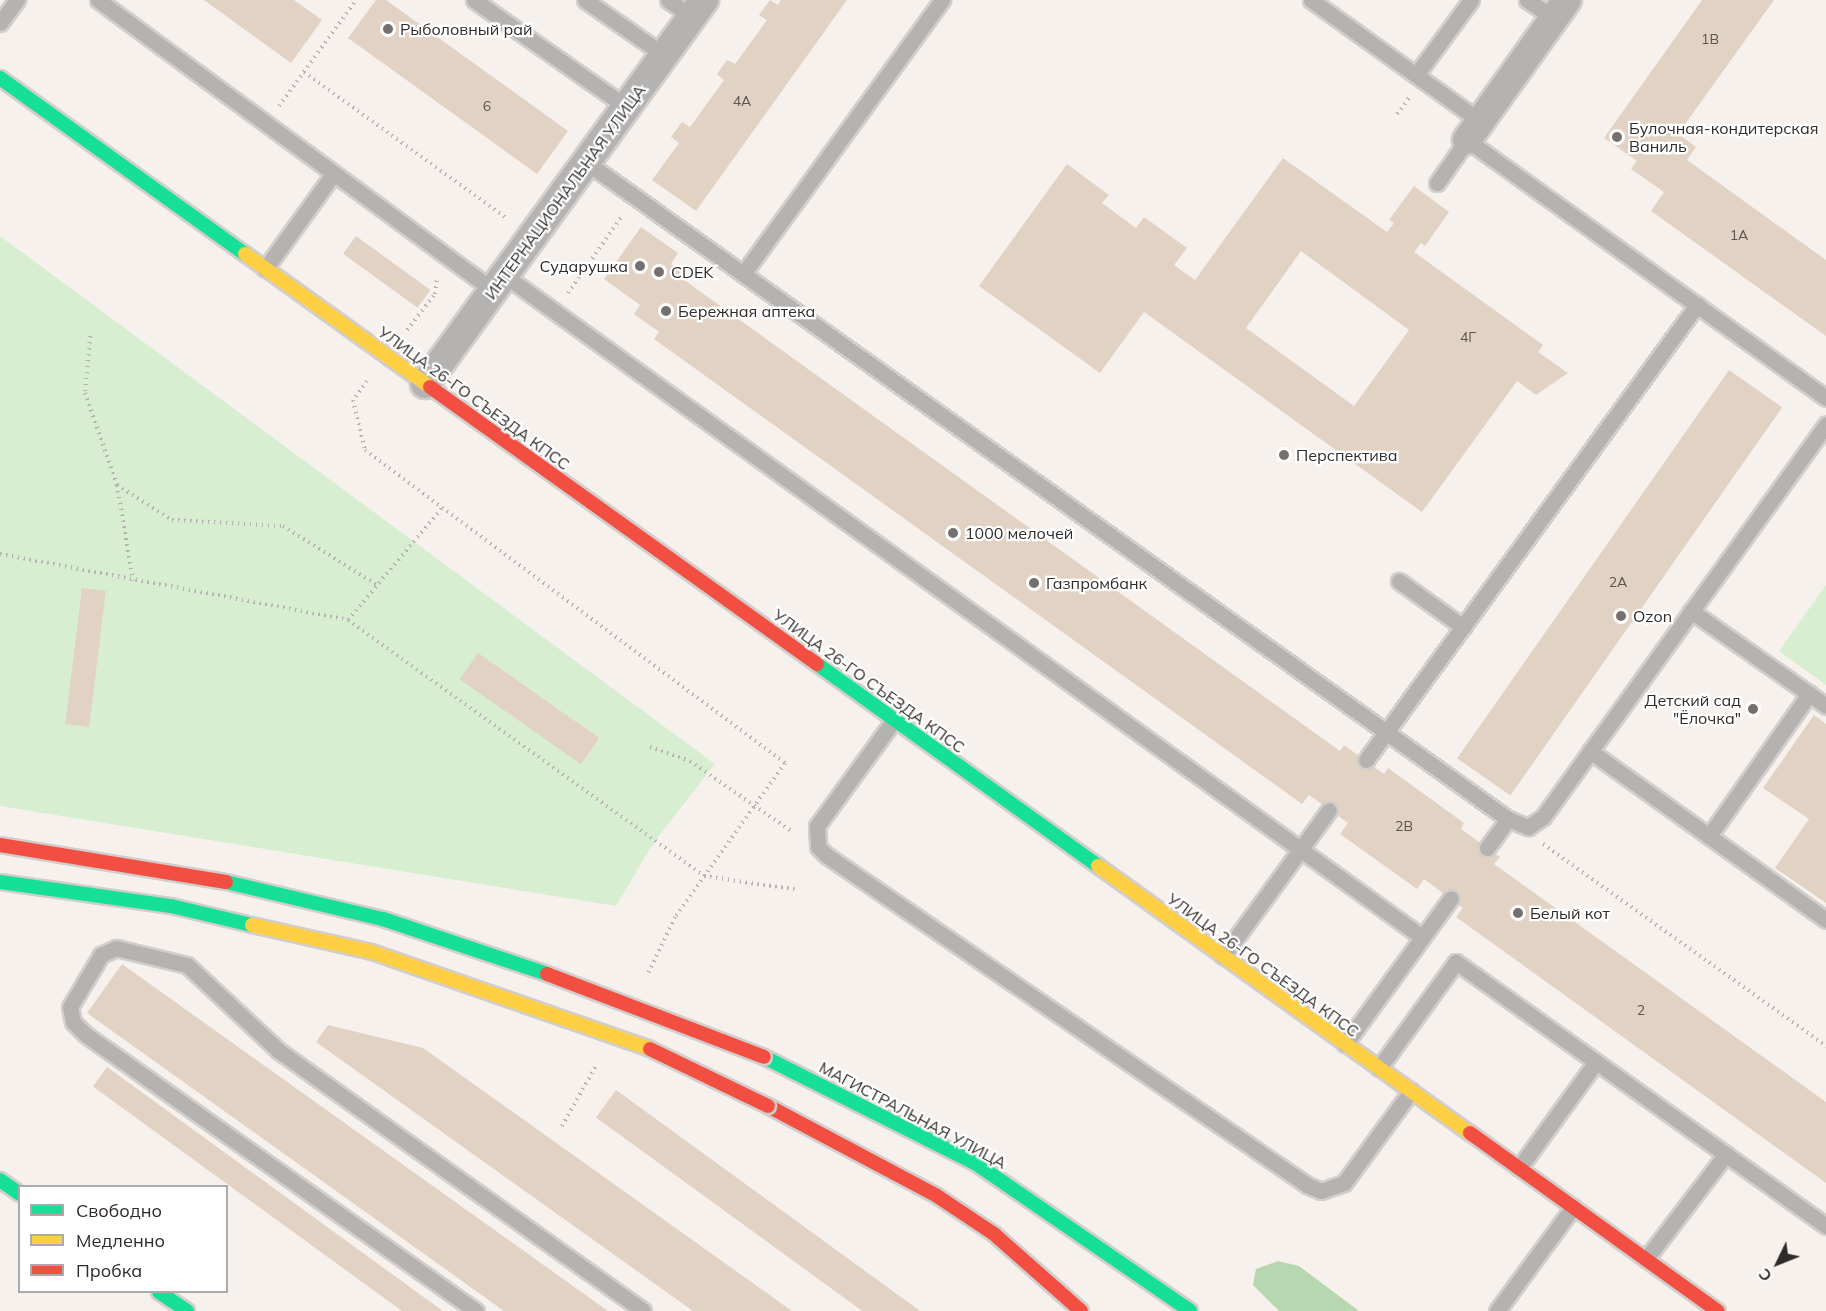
<!DOCTYPE html>
<html>
<head>
<meta charset="utf-8">
<style>
	body { margin:0 }
	#map { position:relative; width:1826px; height:1311px; overflow:hidden; background:#f7f1ee; font-family:Mulish,sans-serif }
	div>[style] { position:absolute }
	[style*='--x'] { left:calc(var(--x)*1px); top:calc(var(--y)*1px); width:calc(var(--w)*1px); rotate:calc(var(--a)*1deg) }
	.green>* { inset:0; background:#d7eed1 }
	.forest>* { inset:0; background:#b6d7b0 }
	.building>* { inset:0; background:#e2d2c4; transform-origin:0 0 }
	.path>* { height:4px; margin-top:-2px; transform-origin:0; background:repeating-linear-gradient(90deg,#b6b3b2 0 1.5px,transparent 0 6px) }
	.roads { filter:drop-shadow(2px 0 #d2cecb) drop-shadow(-2px 0 #d2cecb) drop-shadow(0 2px #d2cecb) drop-shadow(0 -2px #d2cecb) }
	.lane>* { height:15px; margin:-7.5px; padding:0 7.5px; transform-origin:7.5px; border-radius:7.5px; background:#b5b2b2 }
	.street>* { height:28px; margin:-14px; padding:0 14px; transform-origin:14px; border-radius:14px; background:#b5b2b2 }
	.fast>* { height:14px; margin:-7px; padding:0 7px; transform-origin:7px; border-radius:7px; background:#16e098 }
	.slow>* { height:14px; margin:-7px; padding:0 7px; transform-origin:7px; border-radius:7px; background:#ffcf43 }
	.jam>* { height:14px; margin:-7px; padding:0 7px; transform-origin:7px; border-radius:7px; background:#f24e42 }
	.bridges { filter:drop-shadow(2px 0 #d2cecb) drop-shadow(-2px 0 #d2cecb) drop-shadow(0 2px #d2cecb) drop-shadow(0 -2px #d2cecb) }
	.fast-bridge>* { height:14px; margin:-7px; padding:0 7px; transform-origin:7px; border-radius:7px; background:#16e098 }
	.slow-bridge>* { height:14px; margin:-7px; padding:0 7px; transform-origin:7px; border-radius:7px; background:#ffcf43 }
	.jam-bridge>* { height:14px; margin:-7px; padding:0 7px; transform-origin:7px; border-radius:7px; background:#f24e42 }
	.dots>* { width:16px; height:16px; translate:-50% -50%; box-sizing:border-box; border:3px solid #fff; border-radius:50% }
	span { translate:-50% -50%; white-space:nowrap; text-align:center; line-height:1.15; -webkit-text-stroke:4.5px #fff; paint-order:stroke }
	.number-label { font-size:14px; color:#5c5550 }
	.number-label span { -webkit-text-stroke-width:0 }
	.poi-label { font-size:16px; color:#2f2b29 }
	.left { translate:0 -50%; text-align:left }
	.right { translate:-100% -50%; text-align:right }
	.street-label { font-size:16px; color:#2f2b29 }
	.legend { position:absolute; left:18px; top:1185px; width:210px; height:108px; box-sizing:border-box; background:#fff; border:2px solid #acaaa9; margin:0; padding:8px 10px; list-style:none; font-size:18px; color:#2f2b29 }
	.legend li { display:flex; align-items:center; gap:12px; height:30px }
	.legend b { width:30px; border:2px solid #acaaa9 }
	.north { position:absolute; left:1748px; top:1233px; width:60px; height:60px; -webkit-text-stroke:4px #fff; paint-order:stroke; rotate:227deg; font-size:16px; font-weight:700; line-height:24px; text-align:center; color:#2f2b29 }
	.north::after { content:''; display:block; margin:auto; width:21px; height:27px; background:#2f2b29; clip-path:polygon(50% 0,100% 100%,50% 72%,0 100%) }
</style>
</head>
<body>
<div id="map">
	<div class="green">
		<i style="clip-path:polygon(0 236px,715px 764px,654px 842px,616px 906px,0 806px)"></i>
		<i style="clip-path:polygon(1826px 585px,1826px 685px,1779px 651px)"></i>
	</div>
	<div class="forest">
		<i style="clip-path:polygon(1278px 1261px,1299px 1266px,1359px 1311px,1279px 1311px,1253px 1285px,1256px 1269px)"></i>
	</div>
	<div class="building">
		<i style="clip-path:polygon(204px 0,294px 0,322px 20px,291px 63px)"></i>
		<i style="clip-path:polygon(376px 0,386px 0,568px 131px,537px 174px,348px 38px)"></i>
		<i style="clip-path:polygon(770px 0,778px 5px,781px 0,847px 0,696px 211px,652px 180px,679px 143px,671px 137px,682px 122px,690px 127px,724px 80px,717px 74px,727px 60px,735px 64px,767px 20px,759px 15px)"></i>
		<i style="clip-path:polygon(1702px 0,1774px 0,1678px 134px,1696px 147px,1687px 160px,1826px 260px,1826px 336px,1651px 211px,1664px 192px,1631px 169px,1637px 161px,1604px 138px)"></i>
		<i style="clip-path:polygon(evenodd,1283px 158px,1387px 232px,1394px 223px,1389px 220px,1414px 186px,1449px 212px,1425px 246px,1421px 243px,1414px 252px,1543px 345px,1538px 352px,1568px 373px,1536px 395px,1517px 381px,1422px 512px,1144px 312px,1100px 373px,979px 286px,1067px 164px,1109px 195px,1102px 203px,1136px 228px,1144px 217px,1187px 248px,1174px 265px,1195px 280px,1283px 158px,1301px 251px,1409px 330px,1354px 406px,1246px 328px,1301px 251px)"></i>
		<i style="clip-path:polygon(641px 227px,678px 253px,671px 264px,684px 273px,680px 277px,1340px 751px,1344px 745px,1384px 774px,1388px 768px,1464px 823px,1461px 829px,1500px 857px,1494px 864px,1826px 1102px,1826px 1183px,1456px 917px,1463px 908px,1424px 879px,1417px 889px,1340px 834px,1348px 823px,1309px 795px,1302px 804px,654px 339px,659px 332px,634px 314px,640px 305px,604px 279px)"></i>
		<i style="left:356px;top:236px;width:92px;height:22px;rotate:36deg"></i>
		<i style="left:1729px;top:370px;width:65px;height:474px;rotate:35deg"></i>
		<i style="left:82px;top:588px;width:24px;height:137px;rotate:7deg"></i>
		<i style="left:478px;top:653px;width:148px;height:32px;rotate:35deg"></i>
		<i style="clip-path:polygon(1814px 715px,1826px 724px,1826px 903px,1775px 868px,1809px 819px,1763px 788px)"></i>
		<i style="clip-path:polygon(122px 964px,608px 1311px,504px 1311px,87px 1013px)"></i>
		<i style="clip-path:polygon(328px 1025px,423px 1048px,792px 1311px,693px 1311px,316px 1042px)"></i>
		<i style="left:107px;top:1067px;width:420px;height:24px;rotate:36deg"></i>
		<i style="left:616px;top:1090px;width:380px;height:34px;rotate:36deg"></i>
	</div>
	<div class="path">
		<i style="--x:304;--y:72;--w:251;--a:35.8"></i>
		<i style="--x:279;--y:106;--w:131;--a:-54"></i>
		<i style="--x:1397;--y:114;--w:20;--a:-53"></i>
		<i style="--x:568;--y:293;--w:94;--a:-55"></i>
		<i style="--x:407;--y:330;--w:46;--a:-52.1"></i>
		<i style="--x:435;--y:294;--w:15;--a:-82"></i>
		<i style="--x:90;--y:336;--w:57;--a:95"></i>
		<i style="--x:85;--y:393;--w:97;--a:70.8"></i>
		<i style="--x:117;--y:485;--w:97;--a:80.5"></i>
		<i style="--x:367;--y:381;--w:24;--a:126"></i>
		<i style="--x:353;--y:400;--w:51;--a:76.5"></i>
		<i style="--x:365;--y:450;--w:524;--a:36.69"></i>
		<i style="--x:785;--y:763;--w:189;--a:125.5"></i>
		<i style="--x:675;--y:917;--w:65;--a:115.4"></i>
		<i style="--x:117;--y:485;--w:65;--a:32.5"></i>
		<i style="--x:172;--y:520;--w:111;--a:3.1"></i>
		<i style="--x:283;--y:526;--w:111;--a:32.1"></i>
		<i style="--x:0;--y:554;--w:354;--a:10.7"></i>
		<i style="--x:348;--y:620;--w:438;--a:35.7"></i>
		<i style="--x:704;--y:876;--w:96;--a:8.4"></i>
		<i style="--x:348;--y:620;--w:145;--a:-50"></i>
		<i style="--x:650;--y:747;--w:42;--a:19.3"></i>
		<i style="--x:690;--y:761;--w:126;--a:34.7"></i>
		<i style="--x:1543;--y:844;--w:348;--a:35.5"></i>
		<i style="--x:562;--y:1126;--w:71;--a:-60.6"></i>
	</div>
	<div class="roads">
		<div class="lane">
			<i style="--x:98;--y:0;--w:490;--a:36.3"></i>
			<i style="--x:474;--y:0;--w:186;--a:35.1"></i>
			<i style="--x:585;--y:0;--w:96;--a:34.8"></i>
			<i style="--x:668;--y:0;--w:29;--a:35"></i>
			<i style="--x:1311;--y:0;--w:208;--a:35.6"></i>
			<i style="--x:1527;--y:0;--w:32;--a:34"></i>
			<i style="--x:0;--y:23;--w:29;--a:-54"></i>
			<i style="--x:1416;--y:75;--w:93;--a:-53.7"></i>
			<i style="--x:586;--y:162;--w:1132;--a:35.47"></i>
			<i style="--x:1437;--y:183;--w:52;--a:-55.1"></i>
			<i style="--x:1467;--y:140;--w:442;--a:35.7"></i>
			<i style="--x:265;--y:269;--w:118;--a:-54.3"></i>
			<i style="--x:743;--y:274;--w:339;--a:-54"></i>
			<i style="--x:504;--y:275;--w:1132;--a:35.8"></i>
			<i style="--x:1399;--y:581;--w:79;--a:35.7"></i>
			<i style="--x:1691;--y:611;--w:165;--a:35.1"></i>
			<i style="--x:894;--y:720;--w:131;--a:126"></i>
			<i style="--x:817;--y:826;--w:21;--a:87"></i>
			<i style="--x:818;--y:847;--w:11;--a:45"></i>
			<i style="--x:826;--y:855;--w:583;--a:34.45"></i>
			<i style="--x:1307;--y:1185;--w:15;--a:23"></i>
			<i style="--x:1321;--y:1191;--w:24;--a:-19"></i>
			<i style="--x:1344;--y:1183;--w:114;--a:-53.9"></i>
			<i style="--x:1590;--y:751;--w:290;--a:35.6"></i>
			<i style="--x:1366;--y:760;--w:563;--a:-53.97"></i>
			<i style="--x:1709;--y:836;--w:174;--a:-54.8"></i>
			<i style="--x:1487;--y:848;--w:36;--a:-54"></i>
			<i style="--x:1508;--y:819;--w:22;--a:22"></i>
			<i style="--x:1528;--y:827;--w:18;--a:-34"></i>
			<i style="--x:1543;--y:817;--w:484;--a:-54.2"></i>
			<i style="--x:1223;--y:956;--w:180;--a:-54"></i>
			<i style="--x:1345;--y:1044;--w:180;--a:-54"></i>
			<i style="--x:1379;--y:1068;--w:131;--a:-54"></i>
			<i style="--x:1456;--y:962;--w:455;--a:35.5"></i>
			<i style="--x:1519;--y:1168;--w:131;--a:-54"></i>
			<i style="--x:1646;--y:1259;--w:132;--a:-52.7"></i>
			<i style="--x:476;--y:1311;--w:478;--a:-144.7"></i>
			<i style="--x:86;--y:1035;--w:18;--a:-135"></i>
			<i style="--x:73;--y:1022;--w:15;--a:-101"></i>
			<i style="--x:70;--y:1007;--w:61;--a:-59.2"></i>
			<i style="--x:101;--y:955;--w:17;--a:-25"></i>
			<i style="--x:116;--y:948;--w:73;--a:13.5"></i>
			<i style="--x:187;--y:965;--w:126;--a:43.1"></i>
			<i style="--x:279;--y:1051;--w:447;--a:35.5"></i>
			<i style="--x:1497;--y:1311;--w:129;--a:-53.8"></i>
		</div>
		<div class="street">
			<i style="--x:1467;--y:140;--w:172;--a:-54.5"></i>
			<i style="--x:425;--y:384;--w:475;--a:-54"></i>
		</div>
		<div class="fast">
			<i style="--x:0;--y:78;--w:302;--a:35.7"></i>
			<i style="--x:817;--y:664;--w:346;--a:35.7"></i>
			<i style="--x:764;--y:1057;--w:236;--a:26.7"></i>
			<i style="--x:975;--y:1163;--w:261;--a:34.5"></i>
			<i style="--x:0;--y:1180;--w:24;--a:35"></i>
			<i style="--x:159;--y:1292;--w:34;--a:34"></i>
		</div>
		<div class="slow">
			<i style="--x:245;--y:254;--w:228;--a:35.7"></i>
			<i style="--x:1098;--y:866;--w:458;--a:35.7"></i>
		</div>
		<div class="jam">
			<i style="--x:430;--y:387;--w:476;--a:35.6"></i>
			<i style="--x:768;--y:1106;--w:191;--a:28"></i>
			<i style="--x:937;--y:1196;--w:69;--a:33.7"></i>
			<i style="--x:994;--y:1234;--w:116;--a:41.5"></i>
			<i style="--x:1470;--y:1133;--w:305;--a:35.7"></i>
		</div>
	</div>
	<div class="bridges">
		<div class="fast-bridge">
			<i style="--x:0;--y:882;--w:173;--a:8"></i>
			<i style="--x:171;--y:906;--w:83;--a:13.2"></i>
			<i style="--x:226;--y:882;--w:161;--a:13.3"></i>
			<i style="--x:383;--y:919;--w:173;--a:18.5"></i>
		</div>
		<div class="slow-bridge">
			<i style="--x:252;--y:925;--w:123;--a:12.7"></i>
			<i style="--x:372;--y:952;--w:294;--a:19.2"></i>
		</div>
		<div class="jam-bridge">
			<i style="--x:0;--y:845;--w:229;--a:9.3"></i>
			<i style="--x:547;--y:974;--w:232;--a:20.9"></i>
			<i style="--x:650;--y:1049;--w:131;--a:25.8"></i>
		</div>
	</div>
	<div class="dots">
		<i style="left:388px;top:29px;background:#75706e"></i>
		<i style="left:1617px;top:137px;background:#75706e"></i>
		<i style="left:640px;top:266px;background:#75706e"></i>
		<i style="left:659px;top:272px;background:#75706e"></i>
		<i style="left:666px;top:311px;background:#75706e"></i>
		<i style="left:1284px;top:455px;background:#75706e"></i>
		<i style="left:953px;top:533px;background:#75706e"></i>
		<i style="left:1034px;top:583px;background:#75706e"></i>
		<i style="left:1621px;top:616px;background:#75706e"></i>
		<i style="left:1753px;top:709px;background:#75706e"></i>
		<i style="left:1518px;top:913px;background:#75706e"></i>
	</div>
	<div class="number-label">
		<span style="left:1710px;top:39px">1В</span>
		<span style="left:742px;top:101px">4А</span>
		<span style="left:487px;top:106px">6</span>
		<span style="left:1739px;top:235px">1А</span>
		<span style="left:1468px;top:337px">4Г</span>
		<span style="left:1618px;top:582px">2А</span>
		<span style="left:1404px;top:826px">2В</span>
		<span style="left:1641px;top:1010px">2</span>
	</div>
	<div class="poi-label">
		<span class="left" style="left:400px;top:29px">Рыболовный рай</span>
		<span class="left" style="left:1629px;top:137px">Булочная-кондитерская<br>Ваниль</span>
		<span class="right" style="left:628px;top:266px">Сударушка</span>
		<span class="left" style="left:671px;top:272px">CDEK</span>
		<span class="left" style="left:678px;top:311px">Бережная аптека</span>
		<span class="left" style="left:1296px;top:455px">Перспектива</span>
		<span class="left" style="left:965px;top:533px">1000 мелочей</span>
		<span class="left" style="left:1046px;top:583px">Газпромбанк</span>
		<span class="left" style="left:1633px;top:616px">Ozon</span>
		<span class="right" style="left:1741px;top:709px">Детский сад<br>"Ёлочка"</span>
		<span class="left" style="left:1530px;top:913px">Белый кот</span>
	</div>
	<div class="street-label">
		<span style="left:565px;top:192px;rotate:-54deg">ИНТЕРНАЦИОНАЛЬНАЯ УЛИЦА</span>
		<span style="left:474px;top:398px;rotate:36deg">УЛИЦА 26-ГО СЪЕЗДА КПСС</span>
		<span style="left:869px;top:681px;rotate:36deg">УЛИЦА 26-ГО СЪЕЗДА КПСС</span>
		<span style="left:1263px;top:965px;rotate:36deg">УЛИЦА 26-ГО СЪЕЗДА КПСС</span>
		<span style="left:913px;top:1115px;rotate:28deg">МАГИСТРАЛЬНАЯ УЛИЦА</span>
	</div>
	<ul class="legend">
	<li><b style="height:8px;background:#16e098"></b>Свободно</li>
	<li><b style="height:8px;background:#ffcf43"></b>Медленно</li>
	<li><b style="height:8px;background:#f24e42"></b>Пробка</li>
	</ul>
	<div class="north">С</div>
</div>
</body>
</html>
